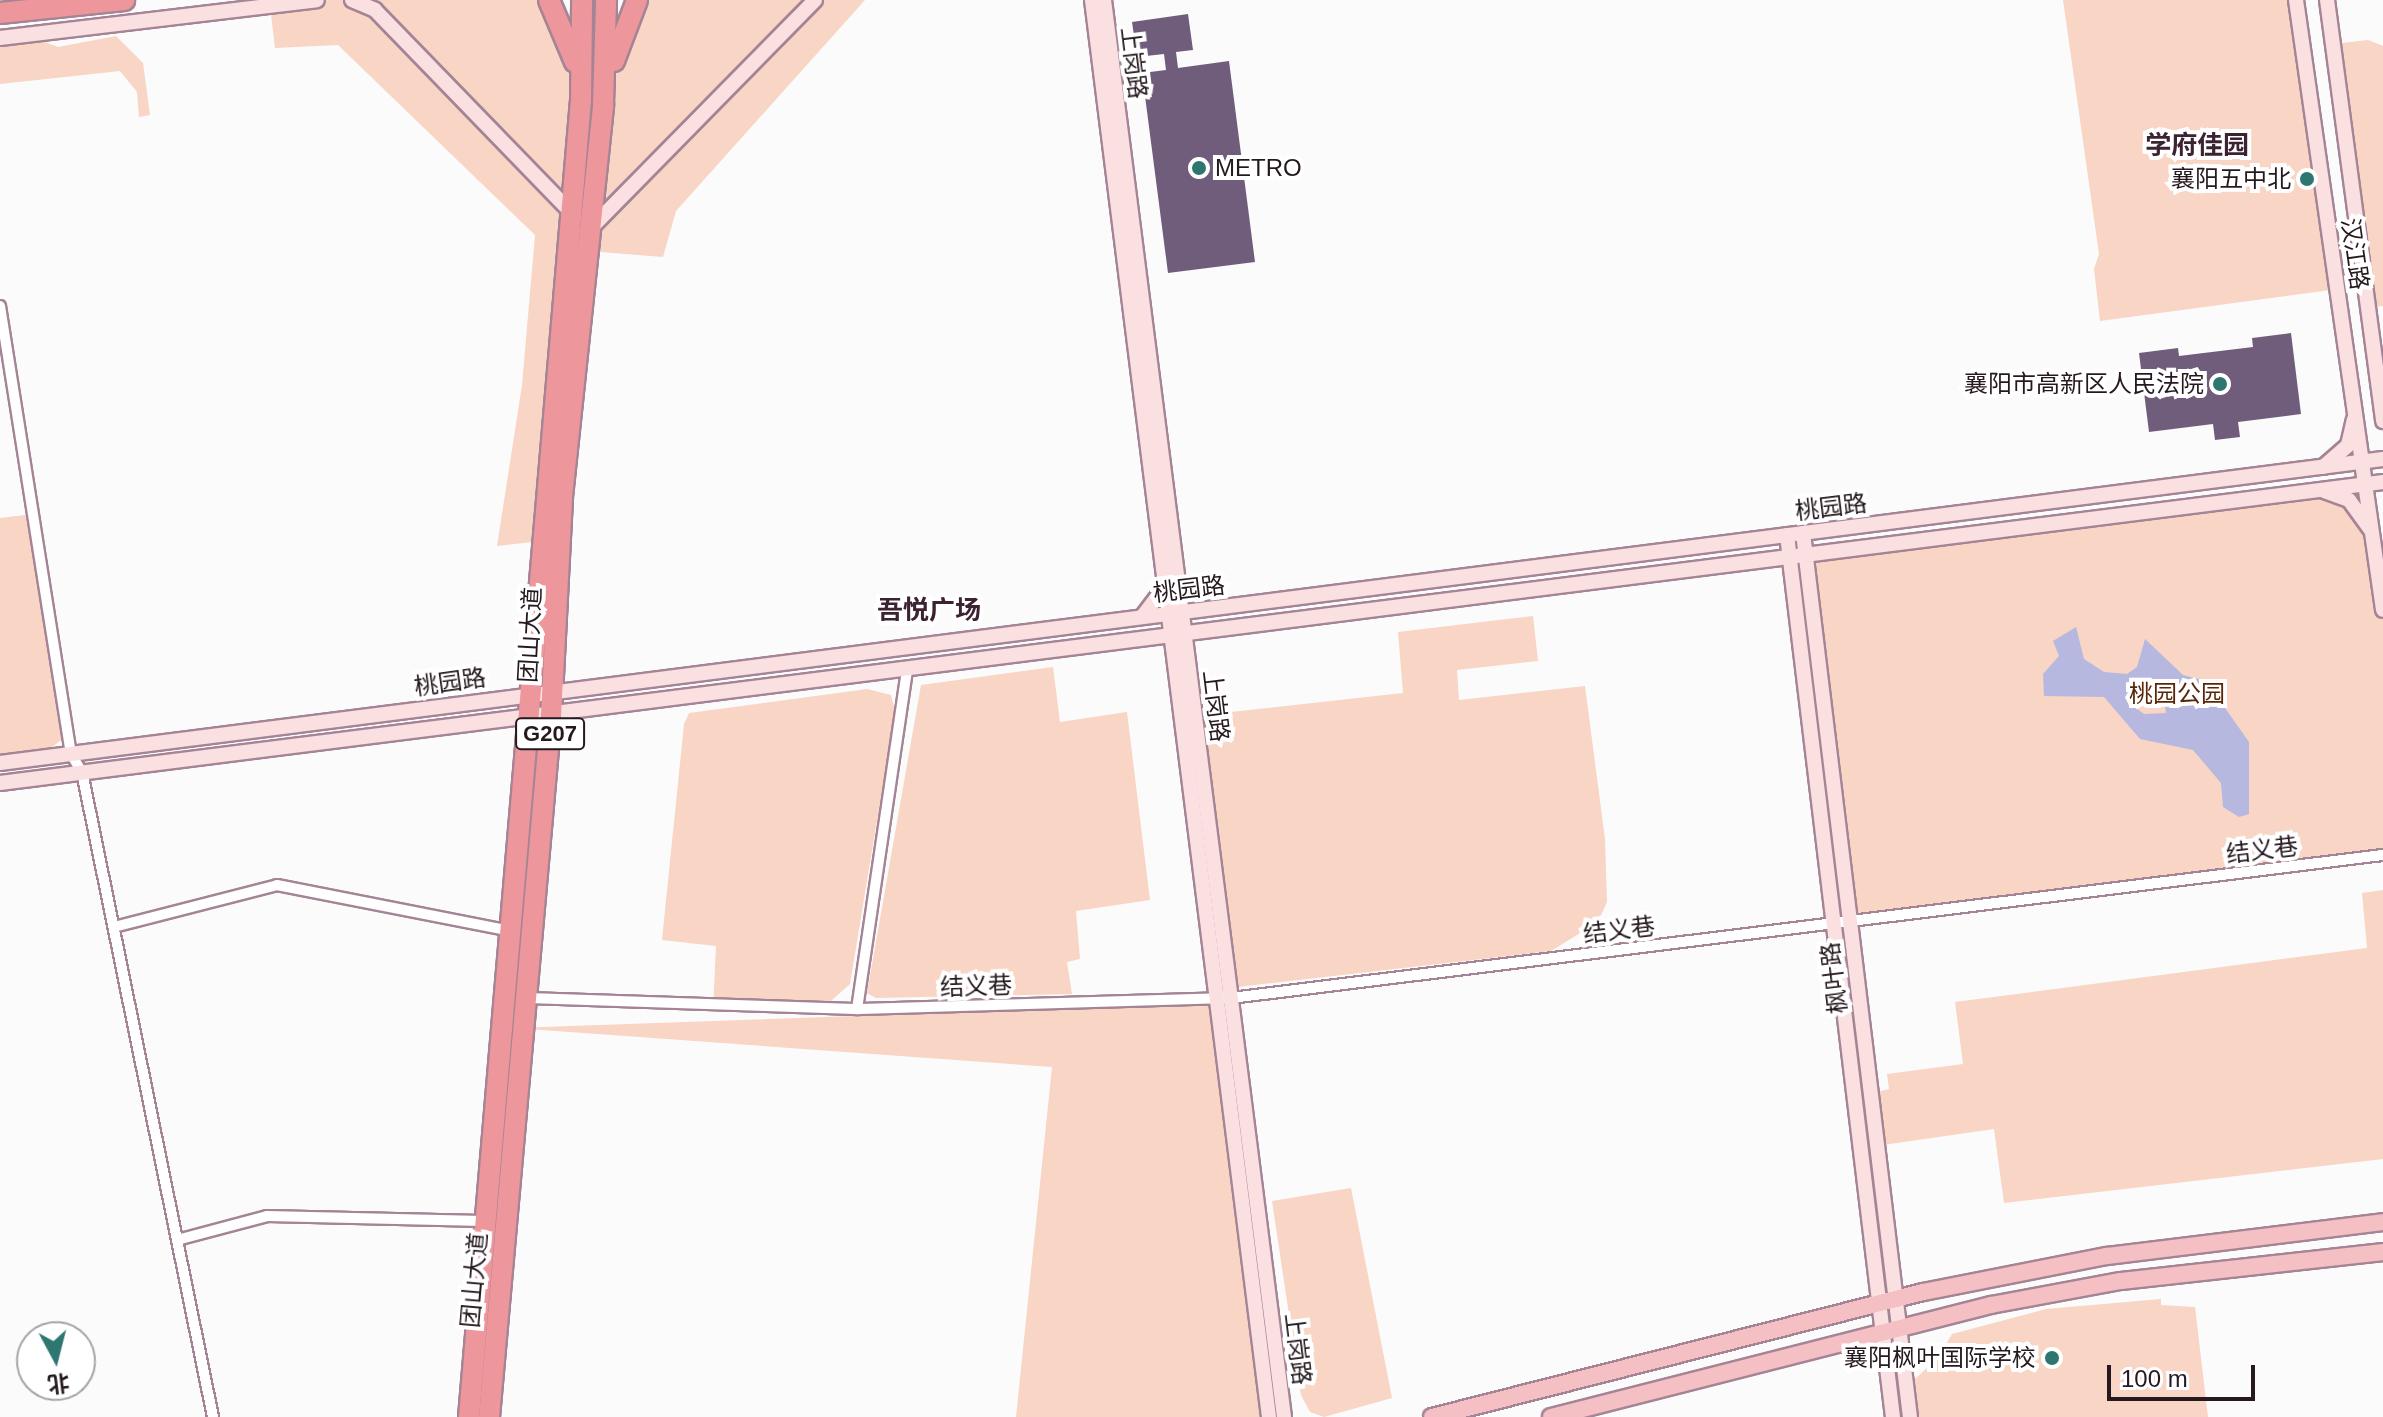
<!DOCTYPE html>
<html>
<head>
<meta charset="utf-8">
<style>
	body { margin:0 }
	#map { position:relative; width:2383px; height:1417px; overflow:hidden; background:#fbfbfb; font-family:Arial,"Noto Sans SC",sans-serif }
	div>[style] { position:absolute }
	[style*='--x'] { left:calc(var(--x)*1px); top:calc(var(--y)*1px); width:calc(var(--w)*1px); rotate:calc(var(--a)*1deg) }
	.green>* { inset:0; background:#f8d5c4 }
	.water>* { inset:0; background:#b6b8df }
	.building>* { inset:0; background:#705c7b }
	.roads { filter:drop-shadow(2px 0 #a48495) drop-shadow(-2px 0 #a48495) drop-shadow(0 2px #a48495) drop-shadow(0 -2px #a48495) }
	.street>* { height:10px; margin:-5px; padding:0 5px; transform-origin:5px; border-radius:5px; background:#fff }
	.secondary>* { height:14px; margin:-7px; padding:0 7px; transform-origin:7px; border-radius:7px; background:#fae0e1 }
	.primary>* { height:16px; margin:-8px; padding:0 8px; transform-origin:8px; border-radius:8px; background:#f4c0c3 }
	.highway>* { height:20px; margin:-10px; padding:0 10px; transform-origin:10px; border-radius:10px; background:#ed969b }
	.dots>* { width:22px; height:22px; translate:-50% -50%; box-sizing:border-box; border:4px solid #fff; border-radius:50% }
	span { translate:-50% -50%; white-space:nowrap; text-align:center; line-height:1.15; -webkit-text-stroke:8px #fff; paint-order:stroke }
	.shield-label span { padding:2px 6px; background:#fff; border:2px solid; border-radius:6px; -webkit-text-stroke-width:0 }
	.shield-label { font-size:22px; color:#25191f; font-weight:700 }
	.street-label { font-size:24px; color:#25191f }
	.poi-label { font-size:24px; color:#25191f }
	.left { translate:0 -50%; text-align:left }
	.right { translate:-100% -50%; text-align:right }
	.park-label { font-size:24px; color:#592708 }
	.neighbourhood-label { font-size:26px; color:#3c2332; font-weight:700 }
	.north { position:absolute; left:16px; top:1321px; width:80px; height:80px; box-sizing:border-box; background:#fff; border:2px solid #a8a3a5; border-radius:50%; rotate:173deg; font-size:22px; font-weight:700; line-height:32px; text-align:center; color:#25191f }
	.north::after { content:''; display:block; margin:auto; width:28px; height:36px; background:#2e7771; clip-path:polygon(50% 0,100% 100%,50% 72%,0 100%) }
	.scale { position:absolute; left:2107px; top:1365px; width:148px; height:36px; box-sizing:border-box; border:4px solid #25191f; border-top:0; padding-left:10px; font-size:24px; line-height:28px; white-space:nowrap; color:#25191f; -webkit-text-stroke:6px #fff; paint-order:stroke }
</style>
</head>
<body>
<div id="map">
	<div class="green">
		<i style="clip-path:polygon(317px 0,549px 0,581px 101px,541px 541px,497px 546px,522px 385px,535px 235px,338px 45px,275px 48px,270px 6px)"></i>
		<i style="clip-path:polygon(637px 0,865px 0,676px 211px,663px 257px,588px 251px,603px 104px)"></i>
		<i style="clip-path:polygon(2063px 0,2296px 0,2338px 289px,2100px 321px,2094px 269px,2099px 254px)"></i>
		<i style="clip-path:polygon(43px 33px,45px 42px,58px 47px,116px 36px,143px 63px,150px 115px,139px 117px,137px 92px,120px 71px,0 84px,0 38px)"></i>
		<i style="clip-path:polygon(2368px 40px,2383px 46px,2383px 306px,2368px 308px,2333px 44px)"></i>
		<i style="clip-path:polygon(2320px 490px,2349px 500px,2373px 532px,2383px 610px,2383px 855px,1849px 921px,1805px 556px)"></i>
		<i style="clip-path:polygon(33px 514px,68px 735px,44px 753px,0 758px,0 518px)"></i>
		<i style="clip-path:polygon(1533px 616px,1538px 661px,1457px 670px,1459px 700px,1585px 686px,1605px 839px,1607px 902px,1598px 922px,1551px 951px,1238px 987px,1203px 715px,1403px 693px,1398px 632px)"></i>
		<i style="clip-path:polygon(1053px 667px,1060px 722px,1127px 712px,1150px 900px,1076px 911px,1080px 959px,1067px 962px,1072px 994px,876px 998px,867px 993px,921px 685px)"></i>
		<i style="clip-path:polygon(867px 689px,891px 695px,895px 711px,850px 984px,831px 1001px,713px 1010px,716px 946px,662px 940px,684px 724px,689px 713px)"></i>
		<i style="clip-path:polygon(2383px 890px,2383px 1159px,2004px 1203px,1994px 1129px,1883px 1145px,1877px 1092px,1889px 1089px,1887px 1074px,1963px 1064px,1955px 1002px,2367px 948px,2362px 893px)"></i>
		<i style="clip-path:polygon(1224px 1003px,1275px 1417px,1016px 1417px,1052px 1067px,514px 1028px)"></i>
		<i style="clip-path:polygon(1351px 1188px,1392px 1398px,1324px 1417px,1310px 1412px,1301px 1395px,1272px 1201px)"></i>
		<i style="clip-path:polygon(2161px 1299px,2161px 1305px,2195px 1307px,2208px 1417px,1910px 1417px,1906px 1387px,1938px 1358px,1952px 1334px,2046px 1309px)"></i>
	</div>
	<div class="water">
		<i style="clip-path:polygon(evenodd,2076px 627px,2084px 659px,2104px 672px,2127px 674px,2137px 667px,2145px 639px,2183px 675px,2206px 681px,2249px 742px,2249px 814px,2239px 817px,2223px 807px,2221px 783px,2193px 750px,2140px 739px,2104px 697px,2044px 696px,2043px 674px,2059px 656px,2053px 641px,2076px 627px,2150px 690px,2164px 701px,2166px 713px,2144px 714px,2136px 708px,2132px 694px,2150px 690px)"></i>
	</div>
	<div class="building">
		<i style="clip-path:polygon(1188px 14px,1193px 50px,1176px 52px,1178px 68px,1229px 61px,1255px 262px,1168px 273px,1142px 73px,1166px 70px,1164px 54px,1137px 57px,1132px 22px)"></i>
		<i style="clip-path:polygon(2291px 333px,2301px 414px,2238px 422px,2240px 437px,2215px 440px,2213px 424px,2149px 432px,2139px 353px,2178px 348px,2179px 356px,2253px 347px,2252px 338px)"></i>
	</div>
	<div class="roads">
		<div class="street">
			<i style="--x:0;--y:306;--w:454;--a:81"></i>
			<i style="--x:71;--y:754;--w:21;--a:59"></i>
			<i style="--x:82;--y:772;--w:658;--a:78.52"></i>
			<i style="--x:114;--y:927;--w:168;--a:-14.4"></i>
			<i style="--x:277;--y:885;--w:238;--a:11.1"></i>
			<i style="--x:526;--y:998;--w:331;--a:1.9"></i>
			<i style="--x:857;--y:1009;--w:343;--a:-81.6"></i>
			<i style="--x:857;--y:1009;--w:374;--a:-1.7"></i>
			<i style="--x:1231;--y:998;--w:1161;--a:-7.08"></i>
			<i style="--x:177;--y:1240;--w:93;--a:-14.9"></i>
			<i style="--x:267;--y:1216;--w:216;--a:1.3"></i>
		</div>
		<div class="secondary">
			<i style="--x:352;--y:0;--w:25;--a:23"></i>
			<i style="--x:375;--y:10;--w:283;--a:45.9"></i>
			<i style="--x:1092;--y:0;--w:1428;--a:82.88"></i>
			<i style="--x:1104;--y:0;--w:1428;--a:82.76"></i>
			<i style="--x:2296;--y:0;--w:616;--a:81.88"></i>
			<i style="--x:2327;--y:0;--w:425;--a:82.4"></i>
			<i style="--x:0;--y:38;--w:319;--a:-6.8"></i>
			<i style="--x:590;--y:229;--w:321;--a:-45.5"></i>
			<i style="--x:2323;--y:467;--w:33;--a:-41"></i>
			<i style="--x:2348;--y:445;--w:26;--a:-77"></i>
			<i style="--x:2324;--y:491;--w:27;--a:20"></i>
			<i style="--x:2349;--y:500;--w:37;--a:54"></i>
			<i style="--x:1803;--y:533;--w:890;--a:83.1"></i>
			<i style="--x:1787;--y:535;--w:888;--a:83.15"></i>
			<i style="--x:1142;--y:617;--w:39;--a:-53"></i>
			<i style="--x:0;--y:763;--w:2402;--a:-7.27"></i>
			<i style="--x:0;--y:783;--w:2402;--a:-7.2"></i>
		</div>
		<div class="primary">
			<i style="--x:1432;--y:1417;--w:507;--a:-14.28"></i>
			<i style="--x:1923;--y:1292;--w:187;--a:-11.1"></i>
			<i style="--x:2107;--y:1256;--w:278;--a:-7"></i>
			<i style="--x:1551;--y:1417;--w:454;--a:-14.3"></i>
			<i style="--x:1991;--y:1305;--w:132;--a:-10.5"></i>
			<i style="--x:2121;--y:1281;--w:264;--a:-6.3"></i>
		</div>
		<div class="highway">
			<i style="--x:549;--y:0;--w:67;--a:67.2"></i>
			<i style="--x:0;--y:13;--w:125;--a:-6"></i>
			<i style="--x:614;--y:61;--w:65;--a:-69.3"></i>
			<i style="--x:469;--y:1417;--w:1321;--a:-85.14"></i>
			<i style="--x:581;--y:101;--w:101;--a:-89.4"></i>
			<i style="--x:489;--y:1417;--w:704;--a:-84.95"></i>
			<i style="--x:551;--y:716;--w:219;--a:-87.1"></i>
			<i style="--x:562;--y:497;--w:395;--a:-84"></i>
			<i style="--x:603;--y:104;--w:104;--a:-88.3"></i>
		</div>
	</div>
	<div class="dots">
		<i style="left:1199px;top:168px;background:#2e7771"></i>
		<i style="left:2307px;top:179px;background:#2e7771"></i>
		<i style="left:2220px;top:384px;background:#2e7771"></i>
		<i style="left:2052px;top:1358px;background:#2e7771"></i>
	</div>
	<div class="shield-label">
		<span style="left:550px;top:734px">G207</span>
	</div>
	<div class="street-label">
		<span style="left:1134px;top:63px;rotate:83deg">上岗路</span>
		<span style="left:2355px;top:254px;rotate:82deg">汉江路</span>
		<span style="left:1831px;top:507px;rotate:-7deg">桃园路</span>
		<span style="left:1189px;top:589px;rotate:-7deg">桃园路</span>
		<span style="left:530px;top:635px;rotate:-87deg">团山大道</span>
		<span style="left:450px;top:682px;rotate:-8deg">桃园路</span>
		<span style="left:1216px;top:706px;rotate:83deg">上岗路</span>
		<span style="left:2262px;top:850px;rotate:-7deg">结义巷</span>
		<span style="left:1619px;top:930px;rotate:-7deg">结义巷</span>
		<span style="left:1834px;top:978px;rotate:-97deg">枫叶路</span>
		<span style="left:976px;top:986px;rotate:-2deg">结义巷</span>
		<span style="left:474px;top:1280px;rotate:-85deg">团山大道</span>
		<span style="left:1298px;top:1349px;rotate:83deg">上岗路</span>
	</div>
	<div class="poi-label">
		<span class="left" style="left:1215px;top:168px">METRO</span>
		<span class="right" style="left:2291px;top:179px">襄阳五中北</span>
		<span class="right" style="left:2204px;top:384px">襄阳市高新区人民法院</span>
		<span class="right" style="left:2036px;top:1358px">襄阳枫叶国际学校</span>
	</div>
	<div class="park-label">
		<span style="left:2177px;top:694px">桃园公园</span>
	</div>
	<div class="neighbourhood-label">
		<span style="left:2197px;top:146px">学府佳园</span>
		<span style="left:929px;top:611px">吾悦广场</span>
	</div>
	<div class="north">北</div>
	<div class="scale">100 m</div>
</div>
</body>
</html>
